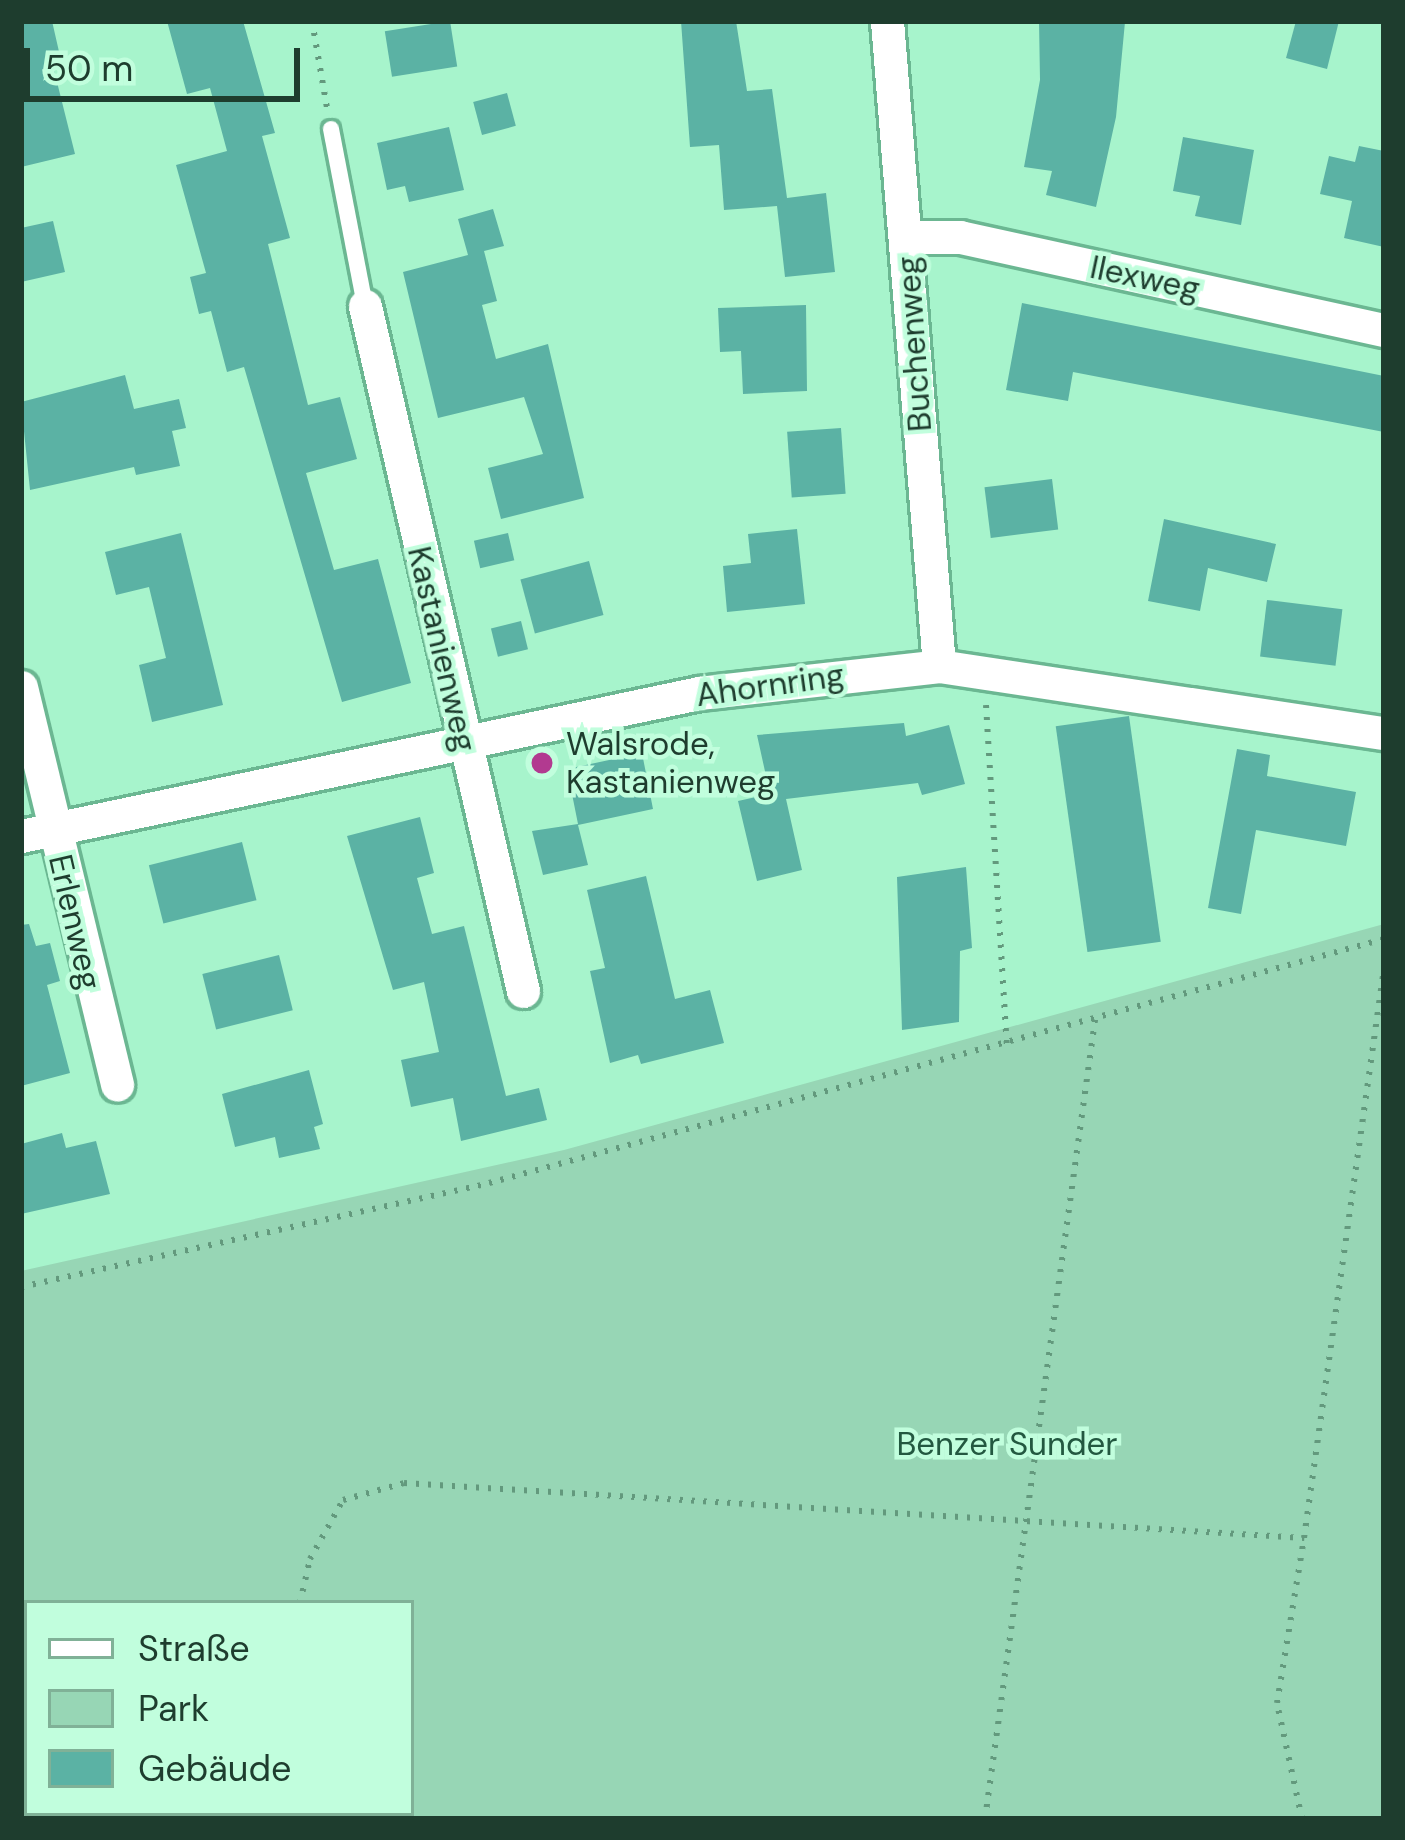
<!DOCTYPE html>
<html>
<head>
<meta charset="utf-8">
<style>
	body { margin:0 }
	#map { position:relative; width:1405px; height:1840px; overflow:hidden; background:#a7f4cc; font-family:"DM Sans",sans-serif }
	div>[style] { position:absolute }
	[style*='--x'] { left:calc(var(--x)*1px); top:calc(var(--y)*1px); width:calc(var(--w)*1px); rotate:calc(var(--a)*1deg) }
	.green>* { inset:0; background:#97d6b5 }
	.building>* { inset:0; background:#5bb2a4; transform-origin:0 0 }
	.path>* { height:6px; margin-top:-3px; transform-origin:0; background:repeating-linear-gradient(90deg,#63997d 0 3px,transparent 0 12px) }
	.roads { filter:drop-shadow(3px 0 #6bb792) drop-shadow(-3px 0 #6bb792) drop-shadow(0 3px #6bb792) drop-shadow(0 -3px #6bb792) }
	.lane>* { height:16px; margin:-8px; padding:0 8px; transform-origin:8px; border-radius:8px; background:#fff }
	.street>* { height:33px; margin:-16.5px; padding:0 16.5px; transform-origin:16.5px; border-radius:16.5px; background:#fff }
	.dots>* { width:33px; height:33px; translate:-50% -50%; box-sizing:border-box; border:6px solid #c1fedd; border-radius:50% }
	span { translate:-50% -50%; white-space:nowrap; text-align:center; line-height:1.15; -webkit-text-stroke:9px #c1fedd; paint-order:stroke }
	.street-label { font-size:33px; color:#1e3d2e }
	.poi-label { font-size:33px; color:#1e3d2e }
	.left { translate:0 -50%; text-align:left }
	.park-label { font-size:33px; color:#235840 }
	.frame { position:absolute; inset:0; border:24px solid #1e3d2e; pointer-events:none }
	.legend { position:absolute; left:24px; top:1600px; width:390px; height:216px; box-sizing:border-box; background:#c1fedd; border:3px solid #80b197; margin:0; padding:15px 21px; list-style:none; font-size:36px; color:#1e3d2e }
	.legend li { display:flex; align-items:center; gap:24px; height:60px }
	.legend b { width:60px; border:3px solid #80b197 }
	.scale { position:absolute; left:24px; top:48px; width:276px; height:54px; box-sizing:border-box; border:6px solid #1e3d2e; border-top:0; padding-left:15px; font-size:36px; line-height:42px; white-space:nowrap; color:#1e3d2e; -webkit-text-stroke:9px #c1fedd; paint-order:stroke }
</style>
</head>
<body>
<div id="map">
	<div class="green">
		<i style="clip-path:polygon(evenodd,1384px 924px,1384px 1819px,21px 1819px,21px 1271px,564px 1150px,1384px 924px,27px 1603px,411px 1603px,411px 1813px,27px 1813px,27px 1603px)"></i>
	</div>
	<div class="building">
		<i style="clip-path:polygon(21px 21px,52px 21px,60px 56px,51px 58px,75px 154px,21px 167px)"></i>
		<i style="clip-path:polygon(167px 21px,243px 21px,275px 133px,262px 136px,290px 238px,268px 244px,308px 405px,340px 397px,357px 459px,306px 473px,334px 570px,378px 559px,411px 683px,342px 702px,244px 367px,227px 372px,211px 311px,199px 314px,190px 277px,206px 273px,176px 165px,227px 151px,210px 88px,187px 94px)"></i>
		<i style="left:450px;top:21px;width:46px;height:66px;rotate:81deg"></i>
		<i style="clip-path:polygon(681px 21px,736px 21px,747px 91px,772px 89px,787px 198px,826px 193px,835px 272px,785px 277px,777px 206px,724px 210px,719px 145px,690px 147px)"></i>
		<i style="clip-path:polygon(1039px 21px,1125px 22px,1116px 117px,1096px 207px,1046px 195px,1052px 171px,1024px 167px,1040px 80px)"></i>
		<i style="clip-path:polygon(1296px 21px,1339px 21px,1327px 69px,1286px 58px)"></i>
		<i style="left:507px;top:93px;width:34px;height:35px;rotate:75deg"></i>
		<i style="clip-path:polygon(449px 127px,464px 190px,409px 202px,405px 186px,387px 190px,377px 143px)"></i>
		<i style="clip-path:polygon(1183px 137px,1254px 150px,1241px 225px,1195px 216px,1200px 196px,1173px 191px)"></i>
		<i style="clip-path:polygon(1359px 146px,1384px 151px,1384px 247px,1344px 238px,1352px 201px,1320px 194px,1329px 156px,1355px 162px)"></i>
		<i style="clip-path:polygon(493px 209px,504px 246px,484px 251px,497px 301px,482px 305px,496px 359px,548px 344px,584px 498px,501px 519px,488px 468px,543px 454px,524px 397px,438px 418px,403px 272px,468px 255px,458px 219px)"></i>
		<i style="clip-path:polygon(53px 221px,65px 272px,21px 282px,21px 228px)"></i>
		<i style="clip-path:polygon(1022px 303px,1384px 376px,1384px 432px,1073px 372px,1068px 401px,1006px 390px)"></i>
		<i style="clip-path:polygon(806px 305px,807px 391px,743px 394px,741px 351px,720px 352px,718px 308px)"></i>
		<i style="clip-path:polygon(125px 375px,134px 409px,179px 399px,186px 428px,172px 431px,180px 466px,136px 475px,134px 467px,30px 490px,21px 402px)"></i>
		<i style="left:841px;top:428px;width:66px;height:54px;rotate:86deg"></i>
		<i style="left:1052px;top:479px;width:51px;height:68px;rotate:83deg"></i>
		<i style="clip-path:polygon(1164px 519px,1276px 544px,1267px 582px,1208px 568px,1200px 611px,1148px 601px)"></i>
		<i style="clip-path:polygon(797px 529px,805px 604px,727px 612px,723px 566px,751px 563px,748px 534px)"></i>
		<i style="clip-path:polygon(181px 533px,223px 705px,152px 722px,139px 665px,166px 658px,149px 587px,116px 595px,105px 552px)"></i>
		<i style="left:508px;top:533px;width:28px;height:35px;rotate:77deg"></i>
		<i style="left:589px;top:561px;width:56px;height:71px;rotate:75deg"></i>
		<i style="left:1267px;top:600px;width:76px;height:57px;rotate:7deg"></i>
		<i style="left:521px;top:621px;width:29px;height:31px;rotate:76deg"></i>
		<i style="left:1129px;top:716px;width:228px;height:74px;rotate:82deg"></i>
		<i style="clip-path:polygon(904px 723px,906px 736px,949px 725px,965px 784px,922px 795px,918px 783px,786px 799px,802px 870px,757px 881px,738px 801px,770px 794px,757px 735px)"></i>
		<i style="clip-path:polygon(1237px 749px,1270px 755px,1267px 776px,1356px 792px,1346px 846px,1256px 830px,1241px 914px,1208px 908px)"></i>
		<i style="clip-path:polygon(642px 753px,653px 809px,578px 825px,588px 865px,543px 875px,532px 831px,578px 824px,567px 769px)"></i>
		<i style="clip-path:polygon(420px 817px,434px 873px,417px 878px,432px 934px,464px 926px,506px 1096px,539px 1088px,547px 1120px,461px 1141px,453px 1098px,411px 1107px,401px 1060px,439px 1052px,424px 982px,393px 990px,347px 836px)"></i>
		<i style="left:242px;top:842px;width:60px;height:96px;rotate:76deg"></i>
		<i style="clip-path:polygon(966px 867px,972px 948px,960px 951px,959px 1022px,902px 1030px,897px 877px)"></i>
		<i style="clip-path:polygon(646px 876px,675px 999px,710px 990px,724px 1043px,641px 1064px,638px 1055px,610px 1063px,590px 971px,605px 968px,587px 890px)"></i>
		<i style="clip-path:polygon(29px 924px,36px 946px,50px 943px,60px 981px,47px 985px,70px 1073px,21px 1086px,21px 925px)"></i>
		<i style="left:279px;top:955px;width:57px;height:79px;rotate:76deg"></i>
		<i style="clip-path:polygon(309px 1070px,323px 1124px,314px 1127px,320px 1149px,279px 1158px,275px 1137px,235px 1147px,222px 1094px)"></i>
		<i style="clip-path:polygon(62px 1133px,66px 1148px,96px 1141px,110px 1194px,21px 1214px,21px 1144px)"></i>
	</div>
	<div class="path">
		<i style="--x:312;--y:21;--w:88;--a:80.2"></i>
		<i style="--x:986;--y:705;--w:340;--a:86.5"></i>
		<i style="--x:21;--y:1287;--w:479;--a:-12.5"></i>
		<i style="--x:489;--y:1183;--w:928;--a:-15.25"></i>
		<i style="--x:300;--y:1603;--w:45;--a:-77.2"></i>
		<i style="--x:310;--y:1559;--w:68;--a:-60.8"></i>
		<i style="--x:343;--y:1500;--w:63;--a:-15.6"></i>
		<i style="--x:404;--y:1483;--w:902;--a:3.5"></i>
		<i style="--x:1304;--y:1538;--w:576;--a:-82.01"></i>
		<i style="--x:21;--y:1622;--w:6;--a:18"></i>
		<i style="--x:985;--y:1819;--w:807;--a:-82.16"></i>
		<i style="--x:1302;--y:1819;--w:119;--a:-102.2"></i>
		<i style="--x:1277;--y:1703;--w:167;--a:-80.7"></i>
	</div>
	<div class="roads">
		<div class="lane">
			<i style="--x:331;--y:129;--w:180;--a:79.1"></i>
		</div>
		<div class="street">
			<i style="--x:887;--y:21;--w:647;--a:85.39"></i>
			<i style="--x:906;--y:237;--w:54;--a:0"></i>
			<i style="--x:960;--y:237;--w:434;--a:12.4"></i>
			<i style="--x:365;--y:306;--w:703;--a:77.01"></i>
			<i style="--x:21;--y:687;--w:409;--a:76.4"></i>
			<i style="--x:21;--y:836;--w:693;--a:-11.91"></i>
			<i style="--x:699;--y:693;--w:242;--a:-6.4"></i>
			<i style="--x:939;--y:666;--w:450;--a:8.6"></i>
		</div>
	</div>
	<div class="dots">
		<i style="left:542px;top:763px;background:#b23a90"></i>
	</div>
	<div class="street-label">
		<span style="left:1145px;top:278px;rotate:12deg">Ilexweg</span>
		<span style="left:914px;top:344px;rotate:-94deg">Buchenweg</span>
		<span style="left:442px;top:649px;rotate:77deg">Kastanienweg</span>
		<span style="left:770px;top:685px;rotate:-8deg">Ahornring</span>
		<span style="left:75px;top:922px;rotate:77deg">Erlenweg</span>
	</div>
	<div class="poi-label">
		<span class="left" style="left:566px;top:763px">Walsrode,<br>Kastanienweg</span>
	</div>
	<div class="park-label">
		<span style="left:1007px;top:1444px">Benzer Sunder</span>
	</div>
	<div class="frame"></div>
	<ul class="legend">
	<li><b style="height:15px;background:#fff"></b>Straße</li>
	<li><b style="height:33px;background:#97d6b5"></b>Park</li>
	<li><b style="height:33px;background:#5bb2a4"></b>Gebäude</li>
	</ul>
	<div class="scale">50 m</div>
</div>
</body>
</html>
